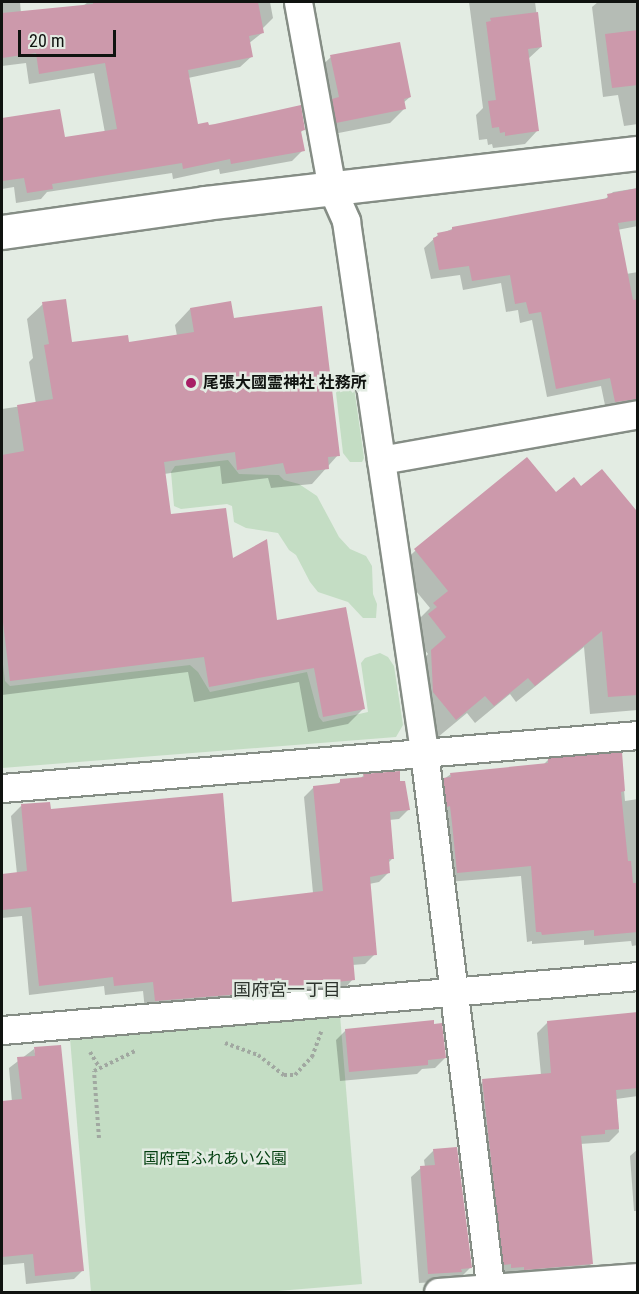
<!DOCTYPE html>
<html>
<head>
<meta charset="utf-8">
<style>
	body { margin:0 }
	#map { position:relative; width:639px; height:1294px; overflow:hidden; background:#e3ece3; font-family:"Roboto Condensed","Noto Sans JP",sans-serif }
	div>[style] { position:absolute }
	[style*='--x'] { left:calc(var(--x)*1px); top:calc(var(--y)*1px); width:calc(var(--w)*1px); rotate:calc(var(--a)*1deg) }
	.green>* { inset:0; background:#c4ddc4 }
	.shadow>* { inset:0; background:#0003 }
	.building>* { inset:0; background:#cc99ab }
	.path>* { height:4px; margin-top:-2px; transform-origin:0; background:repeating-linear-gradient(90deg,#a1a8a1 0 3px,transparent 0 6px) }
	.roads { filter:drop-shadow(2px 0 #858d85) drop-shadow(-2px 0 #858d85) drop-shadow(0 2px #858d85) drop-shadow(0 -2px #858d85) }
	.minor>* { height:27px; margin:-13.5px; padding:0 13.5px; transform-origin:13.5px; border-radius:13.5px; background:#fff }
	.tertiary>* { height:33px; margin:-16.5px; padding:0 16.5px; transform-origin:16.5px; border-radius:16.5px; background:#fff }
	.dots>* { width:16px; height:16px; translate:-50% -50%; box-sizing:border-box; border:3px solid #e3ece3; border-radius:50% }
	span { translate:-50% -50%; white-space:nowrap; text-align:center; line-height:1.15; -webkit-text-stroke:5px #e3ece3; paint-order:stroke }
	.poi-label { font-size:16px; color:#101310; font-weight:700 }
	.left { translate:0 -50%; text-align:left }
	.park-label { font-size:16px; color:#023e0f }
	.neighbourhood-label { font-size:18px; color:#2d342d }
	.frame { position:absolute; inset:0; border:3px solid #101310; pointer-events:none }
	.scale { position:absolute; left:18px; top:30px; width:98px; height:27px; box-sizing:border-box; border:3px solid #101310; border-top:0; padding-left:8px; font-size:18px; line-height:21px; white-space:nowrap; color:#101310; -webkit-text-stroke:4px #e3ece3; paint-order:stroke }
</style>
</head>
<body>
<div id="map">
	<div class="green">
		<i style="clip-path:polygon(346px 381px,354px 387px,364px 458px,362px 462px,350px 462px,343px 453px,336px 393px,340px 384px)"></i>
		<i style="clip-path:polygon(228px 460px,239px 474px,279px 475px,284px 480px,299px 484px,317px 496px,339px 537px,350px 549px,366px 556px,372px 566px,373px 594px,377px 604px,376px 618px,363px 618px,348px 602px,318px 592px,310px 582px,296px 555px,289px 550px,278px 533px,246px 528px,234px 522px,232px 506px,227px 504px,181px 509px,174px 506px,171px 472px,175px 466px)"></i>
		<i style="clip-path:polygon(380px 653px,388px 657px,394px 666px,403px 725px,396px 737px,2px 768px,2px 656px,5px 681px,10px 686px,190px 665px,198px 672px,210px 692px,307px 672px,319px 717px,323px 722px,368px 712px,361px 663px,365px 658px)"></i>
		<i style="clip-path:polygon(340px 1015px,362px 1284px,266px 1292px,91px 1292px,70px 1038px)"></i>
	</div>
	<div class="shadow">
		<i style="clip-path:polygon(2px 2px,20px 2px,21px 13px,83px 6px,88px 2px,270px 2px,273px 18px,263px 28px,262px 33px,248px 44px,251px 57px,240px 67px,188px 78px,197px 126px,304px 129px,300px 133px,303px 150px,292px 161px,220px 174px,219px 169px,173px 179px,172px 173px,47px 192px,41px 199px,16px 203px,14px 187px,2px 189px,2px 120px,59px 111px,64px 139px,105px 133px,94px 73px,29px 84px,26px 63px,2px 66px)"></i>
		<i style="clip-path:polygon(469px 2px,535px 2px,541px 47px,528px 59px,537px 131px,525px 144px,493px 148px,492px 144px,488px 145px,487px 139px,479px 140px,476px 115px,483px 108px)"></i>
		<i style="clip-path:polygon(598px 2px,638px 2px,638px 124px,624px 126px,618px 95px,603px 97px,592px 7px)"></i>
		<i style="clip-path:polygon(331px 57px,410px 97px,403px 103px,404px 109px,390px 123px,323px 136px,317px 70px)"></i>
		<i style="clip-path:polygon(638px 188px,638px 226px,617px 230px,626px 274px,638px 272px,638px 405px,606px 410px,601px 386px,547px 397px,532px 320px,520px 323px,518px 310px,506px 312px,501px 283px,463px 290px,460px 275px,431px 279px,424px 248px,438px 235px,452px 229px,603px 201px,613px 192px)"></i>
		<i style="clip-path:polygon(43px 304px,71px 343px,128px 343px,177px 336px,175px 325px,190px 309px,233px 319px,338px 455px,312px 484px,271px 488px,268px 478px,222px 484px,220px 466px,164px 474px,169px 516px,231px 560px,275px 622px,363px 709px,348px 724px,308px 732px,299px 682px,194px 702px,188px 672px,2px 695px,2px 409px,36px 404px,29px 362px,33px 358px,27px 319px)"></i>
		<i style="clip-path:polygon(527px 459px,555px 494px,581px 488px,635px 511px,638px 527px,638px 575px,635px 577px,638px 580px,638px 710px,590px 714px,584px 647px,516px 702px,510px 694px,475px 723px,467px 713px,438px 737px,416px 710px,414px 669px,428px 654px,411px 633px,419px 625px,416px 622px,430px 608px,397px 568px,415px 551px)"></i>
		<i style="clip-path:polygon(621px 754px,625px 801px,638px 799px,638px 945px,632px 946px,631px 941px,584px 945px,584px 940px,532px 944px,532px 941px,527px 942px,521px 876px,447px 882px,434px 789px,444px 779px,451px 774px,543px 765px,548px 760px)"></i>
		<i style="clip-path:polygon(364px 775px,399px 783px,409px 809px,399px 819px,389px 820px,393px 858px,388px 863px,389px 872px,379px 882px,369px 884px,375px 954px,365px 964px,352px 965px,353px 979px,344px 989px,145px 1010px,143px 991px,105px 995px,104px 986px,29px 995px,22px 916px,2px 918px,2px 875px,17px 874px,11px 816px,21px 806px,49px 810px,231px 903px,313px 893px,304px 797px,314px 787px,336px 785px,341px 781px,360px 779px)"></i>
		<i style="clip-path:polygon(638px 1014px,638px 1096px,616px 1099px,619px 1132px,609px 1142px,580px 1144px,591px 1264px,581px 1274px,501px 1277px,473px 1091px,483px 1081px,541px 1075px,537px 1033px,548px 1022px)"></i>
		<i style="clip-path:polygon(346px 1030px,445px 1058px,435px 1068px,422px 1069px,417px 1074px,340px 1081px,336px 1040px)"></i>
		<i style="clip-path:polygon(34px 1049px,83px 1270px,74px 1279px,26px 1284px,24px 1263px,2px 1265px,2px 1103px,12px 1102px,9px 1068px)"></i>
		<i style="clip-path:polygon(638px 1149px,638px 1211px,634px 1211px,630px 1156px)"></i>
		<i style="clip-path:polygon(434px 1150px,471px 1267px,461px 1277px,451px 1281px,419px 1283px,411px 1177px,421px 1168px,425px 1167px,424px 1160px)"></i>
	</div>
	<div class="building">
		<i style="clip-path:polygon(93px 2px,258px 2px,264px 33px,249px 36px,253px 57px,188px 70px,198px 124px,208px 122px,209px 125px,215px 124px,301px 105px,305px 130px,301px 131px,305px 151px,231px 164px,230px 159px,183px 169px,182px 163px,52px 184px,53px 189px,27px 193px,24px 178px,2px 181px,2px 118px,60px 109px,65px 137px,117px 129px,105px 63px,39px 74px,36px 53px,2px 58px,2px 13px,93px 4px)"></i>
		<i style="clip-path:polygon(538px 12px,542px 47px,528px 49px,539px 131px,505px 136px,505px 132px,500px 133px,499px 127px,492px 128px,488px 101px,496px 100px,486px 22px,491px 21px,490px 18px)"></i>
		<i style="clip-path:polygon(638px 30px,638px 85px,612px 88px,605px 34px)"></i>
		<i style="clip-path:polygon(400px 42px,411px 97px,404px 99px,406px 109px,336px 123px,332px 99px,339px 97px,330px 55px)"></i>
		<i style="clip-path:polygon(638px 188px,638px 220px,618px 223px,633px 300px,638px 299px,637px 399px,615px 402px,610px 378px,556px 389px,541px 312px,529px 314px,526px 302px,515px 304px,510px 275px,472px 281px,469px 266px,439px 270px,433px 238px,438px 236px,437px 233px,452px 230px,452px 227px,608px 198px,607px 194px)"></i>
		<i style="clip-path:polygon(66px 299px,72px 342px,128px 335px,129px 342px,194px 332px,190px 308px,231px 301px,234px 318px,322px 306px,340px 456px,328px 457px,329px 469px,286px 474px,283px 463px,237px 470px,235px 452px,164px 462px,171px 514px,226px 508px,233px 558px,267px 539px,277px 620px,346px 607px,365px 709px,323px 717px,314px 668px,209px 687px,204px 657px,10px 681px,2px 614px,2px 455px,24px 451px,17px 405px,53px 399px,44px 345px,49px 344px,42px 302px)"></i>
		<i style="clip-path:polygon(527px 457px,556px 492px,574px 477px,581px 486px,602px 469px,636px 510px,638px 695px,608px 697px,602px 631px,535px 686px,528px 678px,494px 706px,485px 696px,456px 720px,433px 692px,431px 650px,446px 637px,428px 614px,437px 607px,433px 603px,448px 591px,414px 549px)"></i>
		<i style="clip-path:polygon(622px 752px,625px 791px,621px 792px,628px 861px,631px 861px,633px 883px,638px 883px,638px 932px,594px 936px,594px 930px,542px 935px,541px 932px,536px 932px,531px 866px,457px 873px,452px 823px,450px 806px,447px 807px,443px 778px,451px 777px,450px 773px,548px 763px,548px 758px)"></i>
		<i style="clip-path:polygon(400px 771px,400px 781px,405px 781px,410px 810px,390px 812px,394px 859px,389px 859px,390px 873px,370px 877px,377px 955px,353px 957px,355px 980px,289px 987px,289px 990px,155px 1001px,153px 982px,114px 986px,113px 977px,39px 986px,31px 907px,2px 910px,2px 874px,27px 871px,21px 804px,50px 802px,51px 809px,223px 793px,232px 902px,323px 891px,313px 786px,340px 783px,340px 779px,364px 777px,363px 774px)"></i>
		<i style="clip-path:polygon(638px 1012px,638px 1088px,616px 1090px,619px 1129px,605px 1130px,605px 1134px,581px 1136px,593px 1264px,524px 1270px,524px 1267px,511px 1268px,511px 1264px,503px 1265px,482px 1079px,551px 1073px,547px 1021px)"></i>
		<i style="clip-path:polygon(434px 1020px,434px 1024px,442px 1023px,446px 1058px,428px 1060px,428px 1065px,349px 1072px,345px 1029px)"></i>
		<i style="clip-path:polygon(61px 1045px,84px 1271px,35px 1276px,33px 1254px,2px 1257px,2px 1101px,22px 1099px,17px 1057px,35px 1056px,34px 1047px)"></i>
		<i style="clip-path:polygon(457px 1147px,472px 1268px,461px 1269px,462px 1272px,428px 1274px,420px 1166px,435px 1165px,433px 1149px)"></i>
	</div>
	<div class="path">
		<i style="--x:225;--y:1043;--w:35;--a:20"></i>
		<i style="--x:258;--y:1055;--w:33;--a:38"></i>
		<i style="--x:284;--y:1075;--w:11;--a:0"></i>
		<i style="--x:295;--y:1075;--w:25;--a:-47"></i>
		<i style="--x:312;--y:1057;--w:27;--a:-70"></i>
		<i style="--x:90;--y:1052;--w:17;--a:59"></i>
		<i style="--x:99;--y:1138;--w:67;--a:-94.3"></i>
		<i style="--x:94;--y:1071;--w:46;--a:-26"></i>
	</div>
	<div class="roads">
		<div class="minor">
			<i style="--x:298;--y:2;--w:190;--a:79.7"></i>
			<i style="--x:332;--y:189;--w:35;--a:66"></i>
			<i style="--x:346;--y:221;--w:118;--a:81.7"></i>
			<i style="--x:363;--y:338;--w:418;--a:81.6"></i>
			<i style="--x:424;--y:752;--w:544;--a:82.93"></i>
			<i style="--x:381;--y:460;--w:261;--a:-10.1"></i>
			<i style="--x:2;--y:788;--w:638;--a:-4.76"></i>
			<i style="--x:2;--y:1030;--w:638;--a:-4.85"></i>
			<i style="--x:438;--y:1292;--w:201;--a:-4.3"></i>
		</div>
		<div class="tertiary">
			<i style="--x:2;--y:232;--w:205;--a:-8.1"></i>
			<i style="--x:205;--y:203;--w:436;--a:-6.6"></i>
		</div>
	</div>
	<div class="dots">
		<i style="left:191px;top:383px;background:#a71e65"></i>
	</div>
	<div class="poi-label">
		<span class="left" style="left:203px;top:383px">尾張大國霊神社 社務所</span>
	</div>
	<div class="park-label">
		<span style="left:215px;top:1159px">国府宮ふれあい公園</span>
	</div>
	<div class="neighbourhood-label">
		<span style="left:287px;top:990px">国府宮一丁目</span>
	</div>
	<div class="frame"></div>
	<div class="scale">20 m</div>
</div>
</body>
</html>
